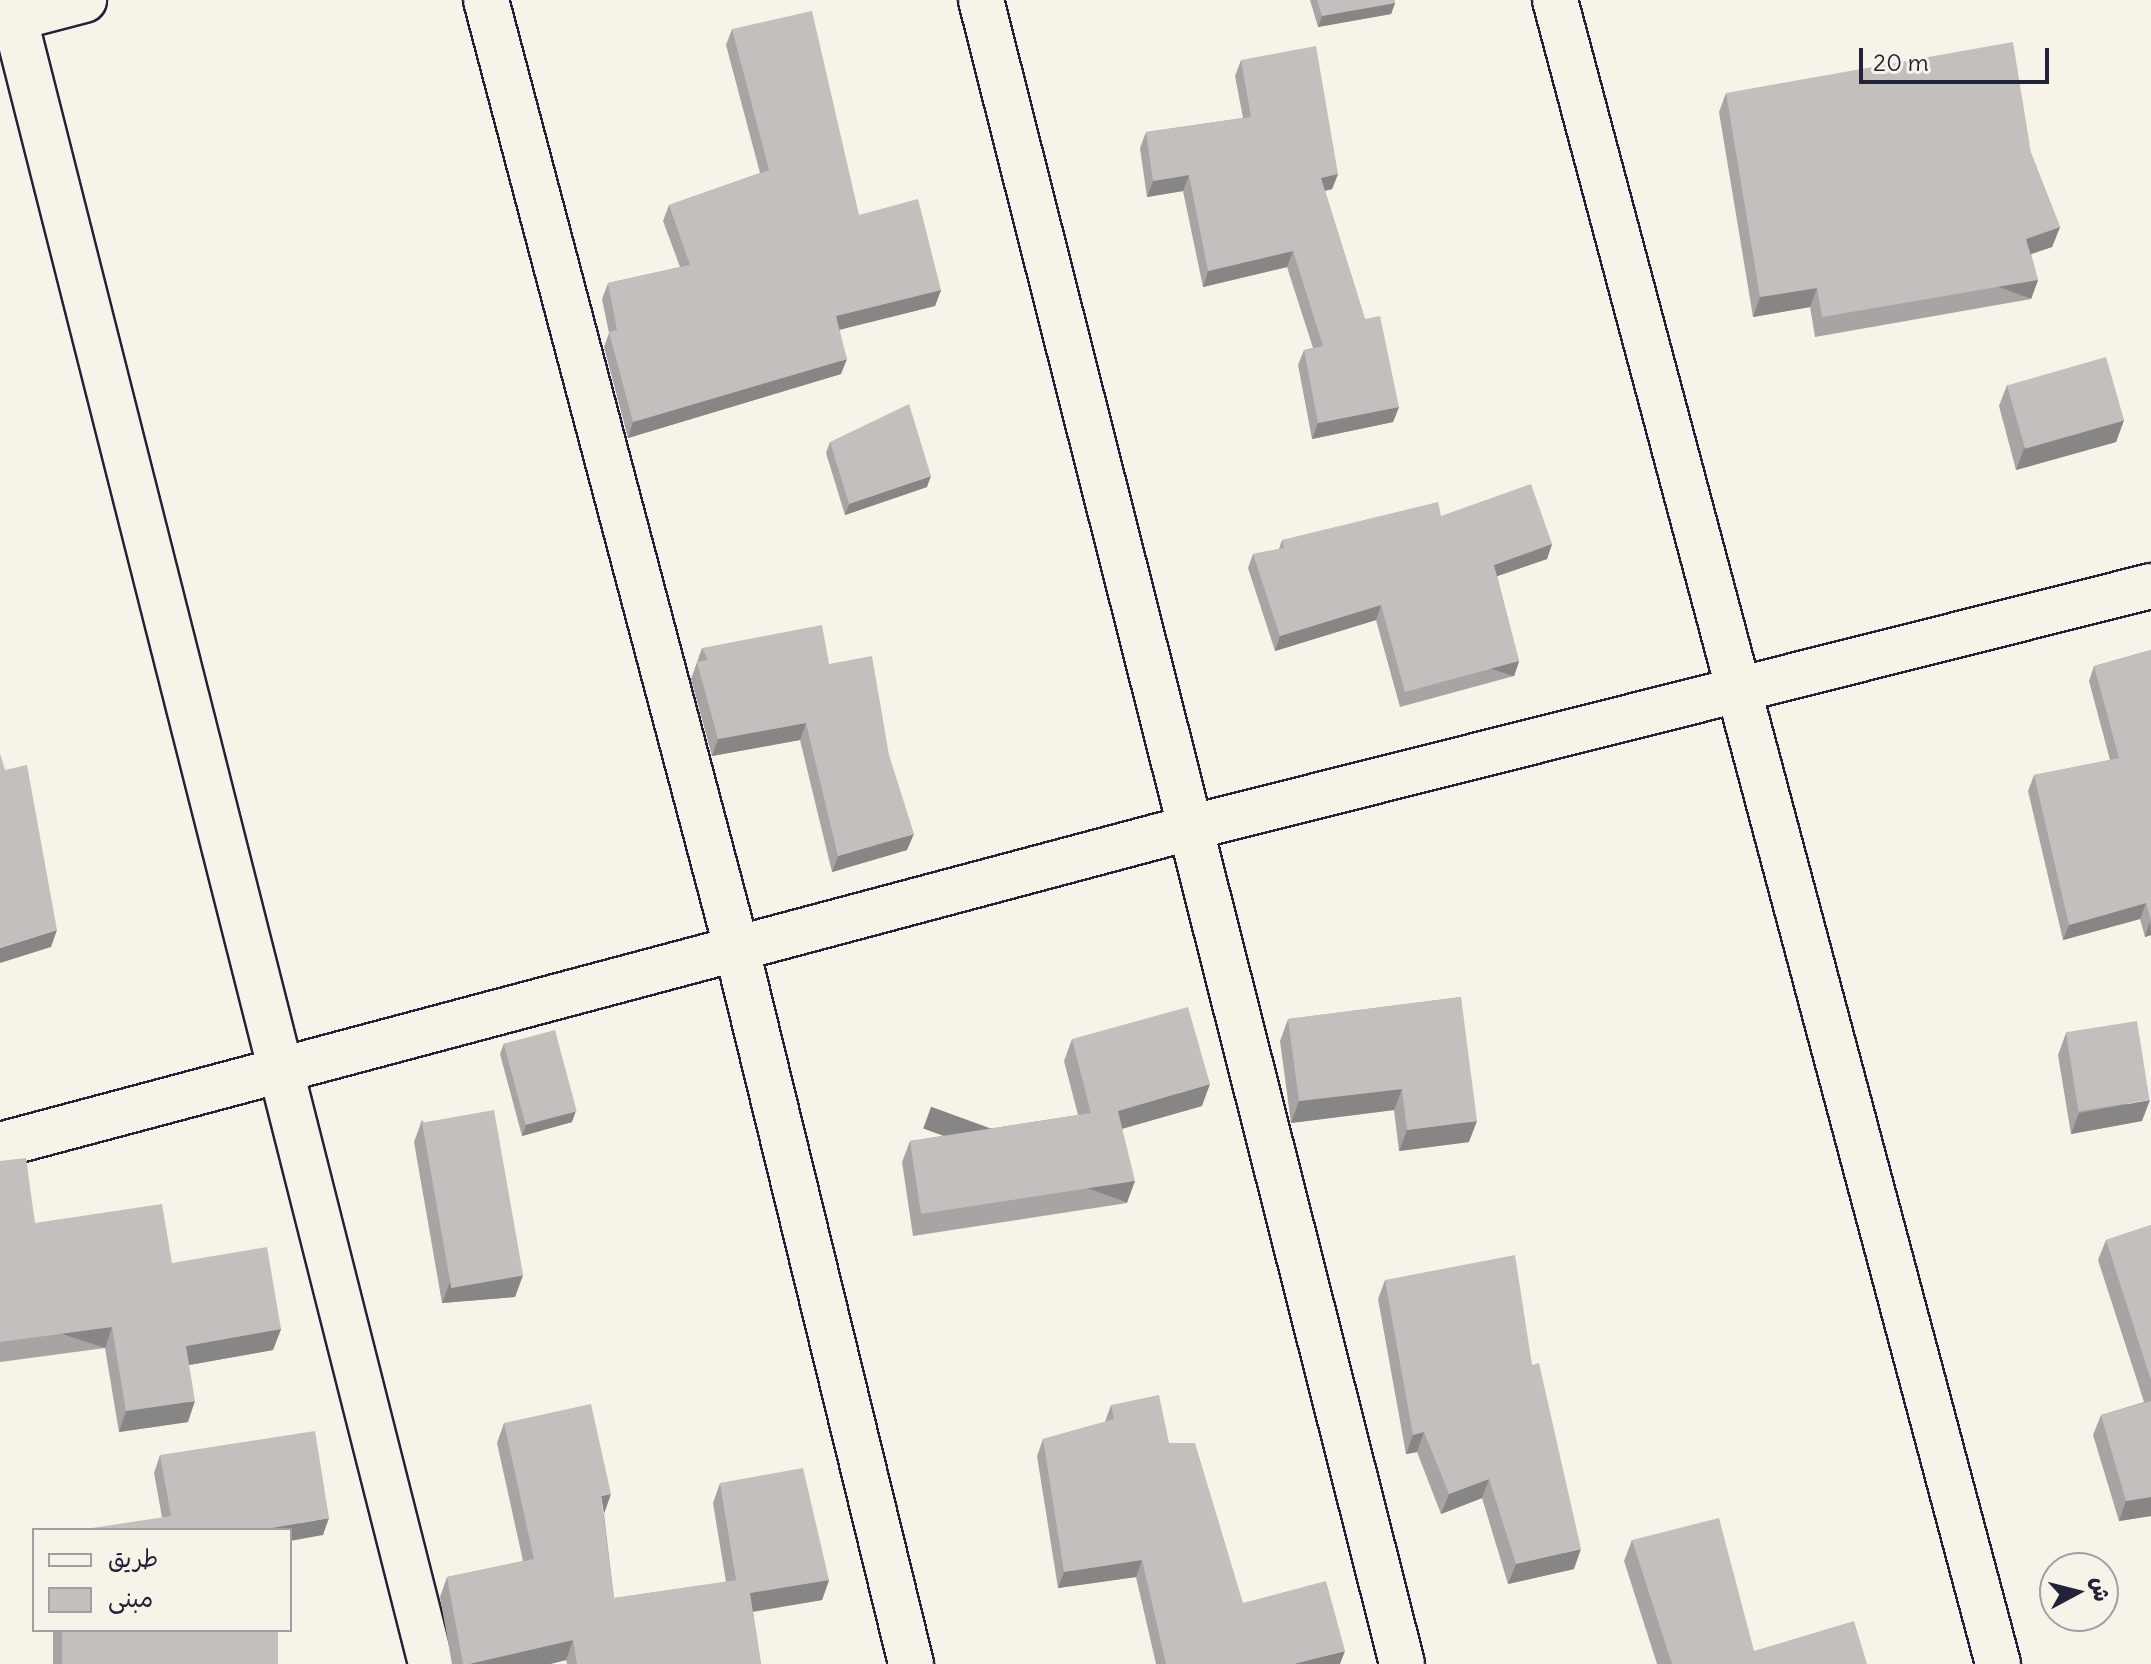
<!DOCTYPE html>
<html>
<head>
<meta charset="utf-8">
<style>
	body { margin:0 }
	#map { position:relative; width:2151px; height:1664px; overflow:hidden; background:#f7f3e8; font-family:Delius,"Playpen Sans Arabic",sans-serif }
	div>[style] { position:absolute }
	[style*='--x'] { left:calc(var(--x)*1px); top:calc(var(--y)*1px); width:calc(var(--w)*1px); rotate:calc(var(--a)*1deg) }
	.roads { filter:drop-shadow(2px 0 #22223b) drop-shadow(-2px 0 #22223b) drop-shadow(0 2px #22223b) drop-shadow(0 -2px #22223b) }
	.street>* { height:44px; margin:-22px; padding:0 22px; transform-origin:22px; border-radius:22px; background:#f7f3e8 }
	.wall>* { inset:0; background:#a7a4a3; transform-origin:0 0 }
	.shaded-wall>* { inset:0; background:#888684; transform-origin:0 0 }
	.building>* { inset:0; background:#c2bfbd; transform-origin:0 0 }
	span { translate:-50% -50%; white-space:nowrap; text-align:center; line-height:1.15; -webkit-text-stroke:7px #f7f3e8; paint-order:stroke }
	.legend { position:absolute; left:32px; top:1528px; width:260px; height:104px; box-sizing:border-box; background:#f7f3e8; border:2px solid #a29fa3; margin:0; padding:10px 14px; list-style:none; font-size:24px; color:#22223b }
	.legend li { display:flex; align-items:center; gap:16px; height:40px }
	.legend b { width:40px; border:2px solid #a29fa3 }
	.north { position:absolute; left:2039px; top:1552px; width:80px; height:80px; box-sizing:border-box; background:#f7f3e8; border:2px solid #a29fa3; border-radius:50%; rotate:83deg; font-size:22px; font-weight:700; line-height:32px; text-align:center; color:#22223b }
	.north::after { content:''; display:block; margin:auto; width:28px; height:36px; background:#22223b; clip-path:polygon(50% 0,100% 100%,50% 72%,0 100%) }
	.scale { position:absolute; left:1859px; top:48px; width:190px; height:36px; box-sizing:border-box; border:4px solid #22223b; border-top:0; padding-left:10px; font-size:24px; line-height:28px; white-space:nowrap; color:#22223b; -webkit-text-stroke:6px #f7f3e8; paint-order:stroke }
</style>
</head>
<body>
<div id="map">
	<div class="roads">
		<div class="street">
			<i style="--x:10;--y:0;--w:1716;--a:75.8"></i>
			<i style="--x:486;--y:0;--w:978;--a:75.2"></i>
			<i style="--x:736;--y:946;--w:739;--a:76.3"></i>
			<i style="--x:981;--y:0;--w:1716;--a:75.8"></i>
			<i style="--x:1555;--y:0;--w:1722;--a:75.09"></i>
			<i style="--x:0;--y:22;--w:87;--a:-14.7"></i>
			<i style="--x:0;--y:1145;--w:1235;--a:-14.93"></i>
			<i style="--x:1193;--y:827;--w:988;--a:-14.12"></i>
		</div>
	</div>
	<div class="wall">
		<i style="clip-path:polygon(1310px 0,1395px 0,1395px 3px,1391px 14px,1318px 27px)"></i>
		<i style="clip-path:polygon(732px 29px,859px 215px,941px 290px,935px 306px,840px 329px,841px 374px,628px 438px,604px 347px,609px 333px,602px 299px,608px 283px,680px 267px,663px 221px,669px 205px,760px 173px,726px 45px)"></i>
		<i style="clip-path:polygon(1241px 60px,1338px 174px,1332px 189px,1325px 191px,1365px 319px,1399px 407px,1393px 422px,1312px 439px,1298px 365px,1304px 350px,1313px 348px,1287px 267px,1203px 287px,1183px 191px,1147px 197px,1140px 148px,1146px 132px,1243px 118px,1235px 76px)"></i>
		<i style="clip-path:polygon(1726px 93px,2031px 153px,2060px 227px,2052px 247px,2031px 254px,2038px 280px,2031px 299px,1815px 337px,1810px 307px,1753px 317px,1719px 112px)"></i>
		<i style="clip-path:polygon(2007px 385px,2124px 420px,2116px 442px,2016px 470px,1999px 406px)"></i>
		<i style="clip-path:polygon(830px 442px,927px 487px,845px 515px,826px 453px)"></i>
		<i style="clip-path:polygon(1441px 516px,1552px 544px,1547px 559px,1497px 576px,1519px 661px,1514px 676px,1400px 707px,1376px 620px,1275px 651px,1248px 568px,1253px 554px,1279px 549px,1282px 540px)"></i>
		<i style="clip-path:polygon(702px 648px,829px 664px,889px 755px,907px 850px,832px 872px,800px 740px,712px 756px,691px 679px)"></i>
		<i style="clip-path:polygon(2151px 650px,2151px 935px,2145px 937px,2140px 919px,2063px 940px,2028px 791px,2034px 775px,2110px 760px,2089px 681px,2094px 666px)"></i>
		<i style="clip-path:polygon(1461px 997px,1469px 1142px,1399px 1151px,1394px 1110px,1291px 1123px,1280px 1041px,1288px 1019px)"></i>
		<i style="clip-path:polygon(2066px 1033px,2142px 1121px,2071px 1134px,2058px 1055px)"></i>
		<i style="clip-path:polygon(1072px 1039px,1202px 1106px,1122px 1129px,1127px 1203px,913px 1236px,902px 1162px,910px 1141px,1078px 1115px,1064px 1061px)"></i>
		<i style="clip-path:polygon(504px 1043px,572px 1122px,522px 1136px,500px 1054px)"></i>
		<i style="clip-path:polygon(422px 1120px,523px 1275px,515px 1297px,442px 1303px,414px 1142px)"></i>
		<i style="clip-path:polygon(0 1161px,35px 1223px,281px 1329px,273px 1350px,189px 1365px,188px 1422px,119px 1432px,105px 1348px,0 1362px)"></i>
		<i style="clip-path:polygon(2151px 1225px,2151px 1516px,2119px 1521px,2093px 1435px,2101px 1415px,2144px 1402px,2098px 1260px,2106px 1240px)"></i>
		<i style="clip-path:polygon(1385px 1280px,1574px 1569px,1508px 1584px,1482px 1498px,1441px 1514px,1417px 1452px,1406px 1454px,1378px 1299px)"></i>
		<i style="clip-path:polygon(1111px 1405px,1169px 1443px,1243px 1603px,1340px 1664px,1156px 1664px,1136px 1577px,1058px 1588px,1037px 1456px,1043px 1439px,1105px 1422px)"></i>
		<i style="clip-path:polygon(504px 1423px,604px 1514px,614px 1598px,726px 1582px,713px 1503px,720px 1483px,829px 1580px,822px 1600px,753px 1612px,761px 1664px,567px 1664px,566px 1660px,550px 1664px,452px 1664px,440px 1597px,447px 1577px,523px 1561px,497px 1443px)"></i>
		<i style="clip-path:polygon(160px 1455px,323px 1535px,162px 1517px,154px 1473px)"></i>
		<i style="clip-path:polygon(1632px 1540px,1754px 1651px,1867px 1664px,1657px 1664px,1624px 1561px)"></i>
		<i style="left:53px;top:1630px;width:225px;height:34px"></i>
	</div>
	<div class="shaded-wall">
		<i style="clip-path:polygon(1395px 3px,1391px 14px,1318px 27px,1322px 16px)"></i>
		<i style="clip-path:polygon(1338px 174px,1332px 189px,1315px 193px,1321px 178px)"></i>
		<i style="clip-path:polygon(1189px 175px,1183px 191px,1147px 197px,1153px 181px)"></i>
		<i style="clip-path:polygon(2060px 227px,2052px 247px,2019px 258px,2026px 239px)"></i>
		<i style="clip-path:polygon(1293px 251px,1287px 267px,1203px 287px,1208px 271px)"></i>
		<i style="left:2038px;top:280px;width:20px;height:219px;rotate:110deg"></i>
		<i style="clip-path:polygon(1817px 288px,1810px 307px,1753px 317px,1760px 297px)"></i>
		<i style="clip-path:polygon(941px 290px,935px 306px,831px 332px,836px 316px)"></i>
		<i style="clip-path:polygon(847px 359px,841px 374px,628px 438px,633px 422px)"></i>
		<i style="clip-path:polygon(1399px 407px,1393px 422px,1312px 439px,1318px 423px)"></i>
		<i style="clip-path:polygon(2124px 420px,2116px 442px,2016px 470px,2024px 448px)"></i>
		<i style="clip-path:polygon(931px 476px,927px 487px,845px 515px,849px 504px)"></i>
		<i style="clip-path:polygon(1552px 544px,1547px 559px,1489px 579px,1494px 565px)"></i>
		<i style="clip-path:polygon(1381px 605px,1376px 620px,1275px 651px,1280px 636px)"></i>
		<i style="left:1519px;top:661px;width:16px;height:118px;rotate:108deg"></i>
		<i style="clip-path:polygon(806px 723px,800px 740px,712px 756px,718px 739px)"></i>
		<i style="clip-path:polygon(914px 834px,907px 850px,832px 872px,838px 856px)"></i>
		<i style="clip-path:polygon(2146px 903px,2140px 919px,2063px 940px,2069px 925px)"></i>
		<i style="clip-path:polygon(2150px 921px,2151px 935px,2145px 937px)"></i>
		<i style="clip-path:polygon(57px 930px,51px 947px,0 963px,0 948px)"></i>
		<i style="clip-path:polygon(1210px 1084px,1202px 1106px,1110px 1132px,1118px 1111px)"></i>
		<i style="clip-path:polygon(1402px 1089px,1394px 1110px,1291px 1123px,1299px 1101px)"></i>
		<i style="clip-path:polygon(2150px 1100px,2142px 1121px,2071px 1134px,2079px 1113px)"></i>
		<i style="clip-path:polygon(576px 1111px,572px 1122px,522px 1136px,526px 1125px)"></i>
		<i style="clip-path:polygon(1477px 1121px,1469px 1142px,1399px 1151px,1407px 1130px)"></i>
		<i style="left:1135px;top:1181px;width:23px;height:217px;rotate:110deg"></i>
		<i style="clip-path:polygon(523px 1275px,515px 1297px,442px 1303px,450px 1282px)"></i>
		<i style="left:112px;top:1327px;width:22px;height:113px;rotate:108deg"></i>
		<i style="clip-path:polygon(281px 1329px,273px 1350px,178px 1367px,186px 1346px)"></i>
		<i style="clip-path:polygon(195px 1401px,188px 1422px,119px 1432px,126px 1411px)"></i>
		<i style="clip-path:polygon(1424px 1432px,1417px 1452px,1406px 1454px,1413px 1435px)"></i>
		<i style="clip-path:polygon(1489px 1479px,1482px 1498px,1441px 1514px,1449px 1494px)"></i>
		<i style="clip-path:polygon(611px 1494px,604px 1514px,601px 1496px)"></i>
		<i style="clip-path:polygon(2151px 1497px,2151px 1516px,2119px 1521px,2126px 1501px)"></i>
		<i style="clip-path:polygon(329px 1518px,323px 1535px,290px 1541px,290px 1530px,260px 1530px)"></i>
		<i style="clip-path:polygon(1581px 1549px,1574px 1569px,1508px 1584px,1516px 1564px)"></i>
		<i style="clip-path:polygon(1142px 1560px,1136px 1577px,1058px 1588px,1064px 1572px)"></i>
		<i style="clip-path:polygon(829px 1580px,822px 1600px,743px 1613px,750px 1593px)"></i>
		<i style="clip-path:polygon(573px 1640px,566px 1660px,550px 1664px,469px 1664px)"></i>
		<i style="clip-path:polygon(1345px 1651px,1340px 1664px,1294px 1664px)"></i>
	</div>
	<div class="building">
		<i style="clip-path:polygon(1317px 0,1395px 0,1395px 3px,1322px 16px)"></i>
		<i style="clip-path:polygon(812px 11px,859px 215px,918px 199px,941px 290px,836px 316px,847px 359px,633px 422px,609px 332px,617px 330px,608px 283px,690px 265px,669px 205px,769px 170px,732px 29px)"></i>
		<i style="clip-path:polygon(2013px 42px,2031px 153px,2060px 227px,2026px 239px,2038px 280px,1822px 317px,1817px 288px,1760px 297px,1726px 93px)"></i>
		<i style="clip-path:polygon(1316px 46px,1338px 174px,1321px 178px,1365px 319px,1380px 316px,1399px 407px,1318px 423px,1304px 350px,1323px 346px,1293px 251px,1208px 271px,1189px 175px,1153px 181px,1146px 132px,1251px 117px,1241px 60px)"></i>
		<i style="left:2106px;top:357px;width:66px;height:103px;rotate:74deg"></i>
		<i style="clip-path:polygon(909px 404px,931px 476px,849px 504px,830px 442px)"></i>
		<i style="clip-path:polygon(1531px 484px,1552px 544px,1494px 565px,1519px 661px,1405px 692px,1381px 605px,1280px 636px,1253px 554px,1284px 548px,1282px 540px,1438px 502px,1441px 516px)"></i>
		<i style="clip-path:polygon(822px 625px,829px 664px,872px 656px,889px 755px,914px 834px,838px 856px,806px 723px,718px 739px,697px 662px,708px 660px,702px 648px)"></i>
		<i style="clip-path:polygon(2151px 650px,2151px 921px,2146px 903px,2069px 925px,2034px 775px,2119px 758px,2094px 666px)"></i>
		<i style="clip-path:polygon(0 753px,5px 770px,27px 765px,57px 930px,0 948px)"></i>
		<i style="clip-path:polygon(1461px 997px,1477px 1121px,1407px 1130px,1402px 1089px,1299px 1101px,1288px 1019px)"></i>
		<i style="clip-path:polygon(1188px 1007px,1210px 1084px,1118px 1111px,1135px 1181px,921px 1214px,910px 1141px,1091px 1113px,1072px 1039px)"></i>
		<i style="left:2137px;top:1021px;width:80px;height:72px;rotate:81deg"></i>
		<i style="left:555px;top:1030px;width:84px;height:53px;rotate:75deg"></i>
		<i style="left:494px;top:1110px;width:168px;height:73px;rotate:80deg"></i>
		<i style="clip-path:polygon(26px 1158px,35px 1223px,162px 1204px,172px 1263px,267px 1247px,281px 1329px,186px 1346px,195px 1401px,126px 1411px,112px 1327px,0 1342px,0 1161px)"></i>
		<i style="clip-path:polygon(2151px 1225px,2151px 1380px,2106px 1240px)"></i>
		<i style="clip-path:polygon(1515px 1255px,1532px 1365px,1539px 1363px,1581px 1549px,1516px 1564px,1489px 1479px,1449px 1494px,1424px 1432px,1413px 1435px,1385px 1280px)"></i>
		<i style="clip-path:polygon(1159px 1395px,1169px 1443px,1195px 1443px,1243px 1603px,1326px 1581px,1345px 1651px,1294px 1664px,1166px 1664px,1142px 1560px,1064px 1572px,1043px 1439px,1114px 1419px,1111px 1405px)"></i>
		<i style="clip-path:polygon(2151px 1401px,2151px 1497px,2126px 1501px,2101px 1415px)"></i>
		<i style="clip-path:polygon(591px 1404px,611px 1494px,601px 1496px,614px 1598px,736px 1580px,720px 1483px,803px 1468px,829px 1580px,750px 1593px,761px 1664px,577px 1664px,573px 1640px,469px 1664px,463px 1664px,447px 1577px,534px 1559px,504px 1423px)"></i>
		<i style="clip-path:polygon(315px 1431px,329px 1518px,260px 1530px,79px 1530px,171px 1516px,160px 1455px)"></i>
		<i style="clip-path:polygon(1719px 1518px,1754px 1651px,1854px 1621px,1867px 1664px,1672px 1664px,1632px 1540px)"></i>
		<i style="left:62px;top:1630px;width:216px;height:34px"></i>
	</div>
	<ul class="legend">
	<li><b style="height:10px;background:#f7f3e8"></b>طريق</li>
	<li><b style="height:22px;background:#c2bfbd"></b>مبنى</li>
	</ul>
	<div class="north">ش</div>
	<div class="scale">20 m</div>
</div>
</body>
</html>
